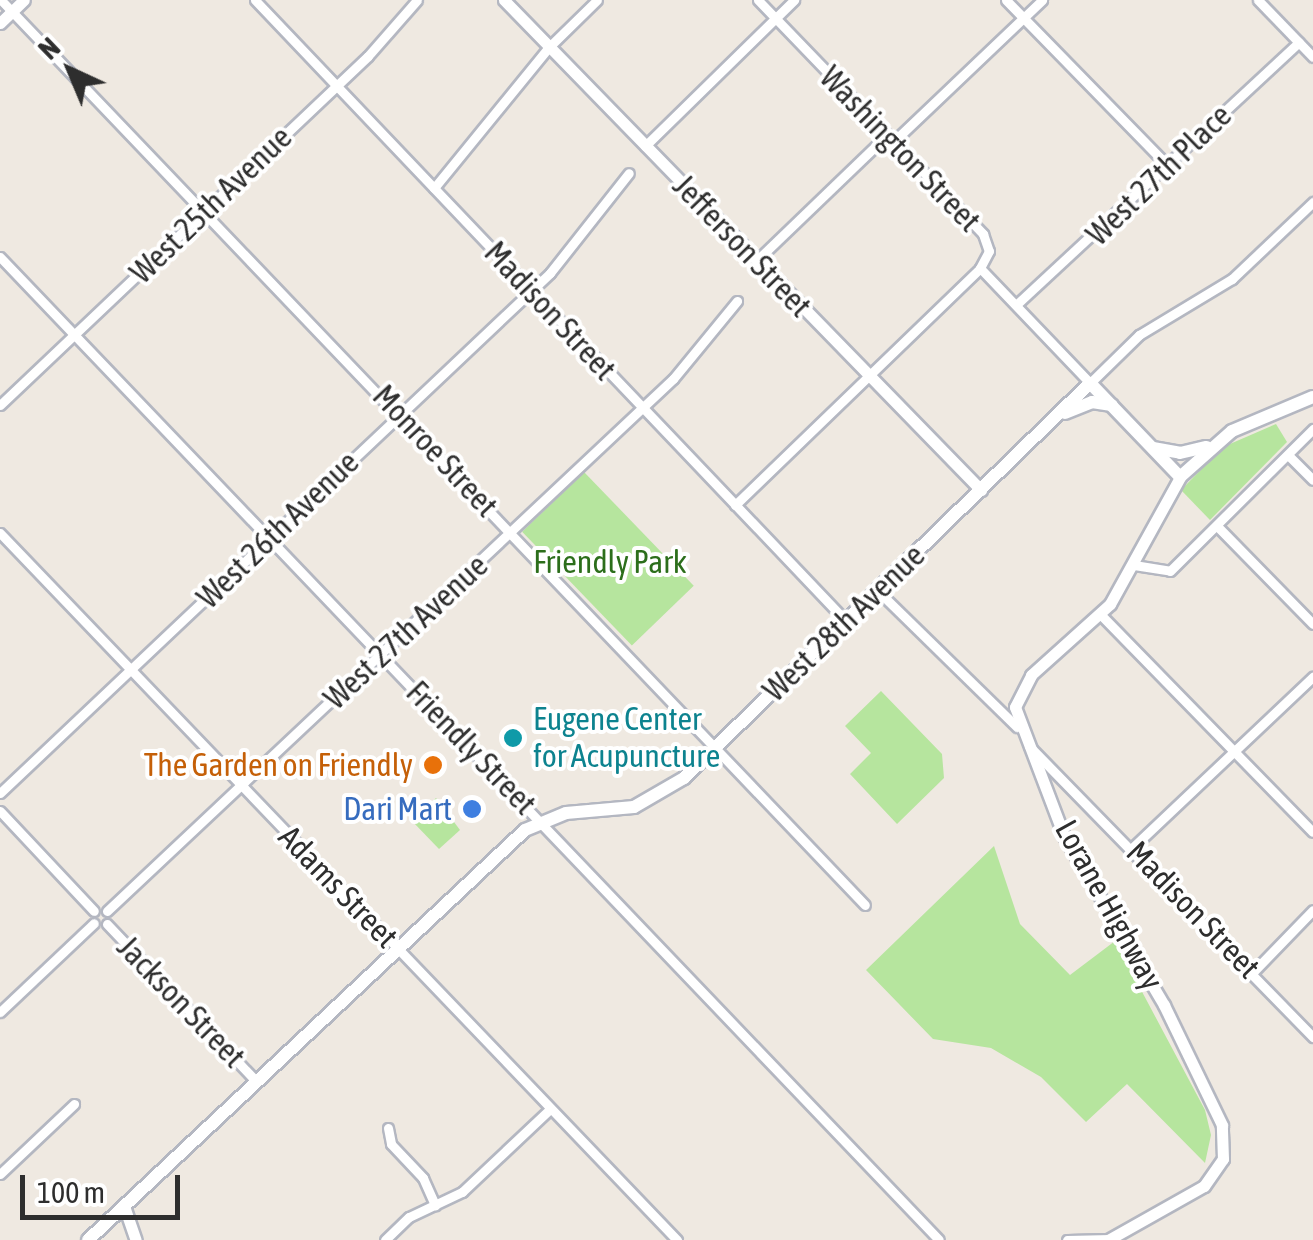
<!DOCTYPE html>
<html>
<head>
<meta charset="utf-8">
<style>
	body { margin:0 }
	#map { position:relative; width:1313px; height:1240px; overflow:hidden; background:#efe9e1; font-family:"Asap Condensed",sans-serif }
	div>[style] { position:absolute }
	[style*='--x'] { left:calc(var(--x)*1px); top:calc(var(--y)*1px); width:calc(var(--w)*1px); rotate:calc(var(--a)*1deg) }
	.green>* { inset:0; background:#b6e59e; transform-origin:0 0 }
	.roads { filter:drop-shadow(2px 0 #b4b7c1) drop-shadow(-2px 0 #b4b7c1) drop-shadow(0 2px #b4b7c1) drop-shadow(0 -2px #b4b7c1) }
	.minor>* { height:9px; margin:-4.5px; padding:0 4.5px; transform-origin:4.5px; border-radius:4.5px; background:#fff }
	.tertiary>* { height:11px; margin:-5.5px; padding:0 5.5px; transform-origin:5.5px; border-radius:5.5px; background:#fff }
	.secondary>* { height:12px; margin:-6px; padding:0 6px; transform-origin:6px; border-radius:6px; background:#fff }
	.dots>* { width:28px; height:28px; translate:-50% -50%; box-sizing:border-box; border:5px solid #fff; border-radius:50% }
	span { translate:-50% -50%; white-space:nowrap; text-align:center; line-height:1.15; -webkit-text-stroke:8px #fff; paint-order:stroke }
	.street-label { font-size:32px; color:#2e2e2e }
	.park-label { font-size:32px; color:#2c6e1b }
	.culture-label { font-size:32px; color:#0d838f }
	.left { translate:0 -50%; text-align:left }
	.food-label { font-size:32px; color:#c56008 }
	.right { translate:-100% -50%; text-align:right }
	.shop-label { font-size:32px; color:#366cbe }
	.north { position:absolute; left:20px; top:20px; width:100px; height:100px; -webkit-text-stroke:8px #fff; paint-order:stroke; rotate:316deg; font-size:28px; font-weight:700; line-height:40px; text-align:center; color:#2e2e2e }
	.north::after { content:''; display:block; margin:auto; width:35px; height:45px; background:#2e2e2e; clip-path:polygon(50% 0,100% 100%,50% 72%,0 100%) }
	.scale { position:absolute; left:20px; top:1175px; width:160px; height:45px; box-sizing:border-box; border:5px solid #2e2e2e; border-top:0; padding-left:12px; font-size:30px; line-height:35px; white-space:nowrap; color:#2e2e2e; -webkit-text-stroke:8px #fff; paint-order:stroke }
</style>
</head>
<body>
<div id="map">
	<div class="green">
		<i style="clip-path:polygon(1276px 424px,1287px 442px,1210px 520px,1181px 490px,1223px 447px)"></i>
		<i style="left:584px;top:472px;width:158px;height:86px;rotate:46deg"></i>
		<i style="clip-path:polygon(881px 691px,942px 754px,944px 778px,897px 824px,850px 774px,871px 753px,845px 726px)"></i>
		<i style="clip-path:polygon(436px 798px,460px 830px,439px 849px,412px 821px)"></i>
		<i style="clip-path:polygon(994px 846px,1020px 924px,1070px 975px,1115px 941px,1205px 1110px,1211px 1135px,1205px 1163px,1127px 1084px,1086px 1122px,1041px 1077px,991px 1048px,933px 1039px,866px 970px)"></i>
	</div>
	<div class="roads">
		<div class="minor">
			<i style="--x:1;--y:0;--w:1251;--a:46.33"></i>
			<i style="--x:255;--y:0;--w:857;--a:46.42"></i>
			<i style="--x:758;--y:0;--w:325;--a:46.1"></i>
			<i style="--x:983;--y:234;--w:18;--a:71"></i>
			<i style="--x:989;--y:251;--w:19;--a:118"></i>
			<i style="--x:980;--y:268;--w:159;--a:46.3"></i>
			<i style="--x:1090;--y:383;--w:69;--a:-44.4"></i>
			<i style="--x:1139;--y:335;--w:109;--a:-31.1"></i>
			<i style="--x:1232;--y:279;--w:112;--a:-43.5"></i>
			<i style="--x:1006;--y:0;--w:233;--a:45.7"></i>
			<i style="--x:1258;--y:0;--w:79;--a:46"></i>
			<i style="--x:893;--y:142;--w:206;--a:-43.6"></i>
			<i style="--x:645;--y:146;--w:209;--a:-44.4"></i>
			<i style="--x:434;--y:188;--w:182;--a:-50.8"></i>
			<i style="--x:549;--y:47;--w:67;--a:-44.4"></i>
			<i style="--x:0;--y:257;--w:1359;--a:46.31"></i>
			<i style="--x:756;--y:261;--w:182;--a:-43.9"></i>
			<i style="--x:1016;--y:305;--w:386;--a:-42.9"></i>
			<i style="--x:0;--y:405;--w:507;--a:-43.48"></i>
			<i style="--x:368;--y:56;--w:74;--a:-48.8"></i>
			<i style="--x:1288;--y:455;--w:35;--a:45"></i>
			<i style="--x:735;--y:505;--w:341;--a:-44"></i>
			<i style="--x:1217;--y:526;--w:137;--a:45.6"></i>
			<i style="--x:0;--y:533;--w:979;--a:46.24"></i>
			<i style="--x:1134;--y:565;--w:36;--a:9"></i>
			<i style="--x:1170;--y:571;--w:202;--a:-44.8"></i>
			<i style="--x:877;--y:590;--w:196;--a:44.4"></i>
			<i style="--x:1101;--y:615;--w:303;--a:45.7"></i>
			<i style="--x:1029;--y:746;--w:407;--a:45.7"></i>
			<i style="--x:0;--y:793;--w:757;--a:-43.39"></i>
			<i style="--x:550;--y:273;--w:127;--a:-51.7"></i>
			<i style="--x:0;--y:811;--w:137;--a:46.8"></i>
			<i style="--x:1133;--y:847;--w:248;--a:-43.4"></i>
			<i style="--x:107;--y:911;--w:777;--a:-43.23"></i>
			<i style="--x:673;--y:379;--w:101;--a:-50.6"></i>
			<i style="--x:107;--y:924;--w:216;--a:46.5"></i>
			<i style="--x:1253;--y:972;--w:86;--a:-45.9"></i>
			<i style="--x:0;--y:1012;--w:129;--a:-43.4"></i>
			<i style="--x:388;--y:1128;--w:16;--a:79"></i>
			<i style="--x:391;--y:1144;--w:47;--a:46.7"></i>
			<i style="--x:423;--y:1178;--w:30;--a:66"></i>
			<i style="--x:0;--y:1174;--w:102;--a:-43.4"></i>
			<i style="--x:385;--y:1240;--w:33;--a:-44"></i>
			<i style="--x:409;--y:1217;--w:59;--a:-25.3"></i>
			<i style="--x:462;--y:1192;--w:121;--a:-43.3"></i>
			<i style="--x:1067;--y:1240;--w:44;--a:-1.3"></i>
		</div>
		<div class="tertiary">
			<i style="--x:504;--y:0;--w:684;--a:45.77"></i>
			<i style="--x:0;--y:23;--w:33;--a:-44"></i>
			<i style="--x:124;--y:1206;--w:36;--a:71"></i>
			<i style="--x:1108;--y:1240;--w:110;--a:-29.4"></i>
			<i style="--x:1204;--y:1186;--w:33;--a:-55"></i>
			<i style="--x:1223;--y:1159;--w:34;--a:-92"></i>
			<i style="--x:1222;--y:1125;--w:133;--a:-115.8"></i>
			<i style="--x:1164;--y:1005;--w:196;--a:-120.6"></i>
			<i style="--x:1064;--y:836;--w:138;--a:-110.8"></i>
			<i style="--x:1015;--y:707;--w:36;--a:-63"></i>
			<i style="--x:1031;--y:675;--w:106;--a:-41.9"></i>
			<i style="--x:1110;--y:604;--w:145;--a:-61.1"></i>
		</div>
		<div class="secondary">
			<i style="--x:1065;--y:413;--w:29;--a:-22"></i>
			<i style="--x:1092;--y:402;--w:20;--a:9"></i>
			<i style="--x:1153;--y:448;--w:27;--a:10"></i>
			<i style="--x:1180;--y:453;--w:27;--a:-13"></i>
			<i style="--x:88;--y:1240;--w:599;--a:-43.17"></i>
			<i style="--x:525;--y:830;--w:44;--a:-22.5"></i>
			<i style="--x:566;--y:813;--w:68;--a:-5"></i>
			<i style="--x:634;--y:807;--w:58;--a:-30.1"></i>
			<i style="--x:684;--y:778;--w:566;--a:-44.21"></i>
			<i style="--x:1090;--y:383;--w:130;--a:46.2"></i>
			<i style="--x:1180;--y:477;--w:69;--a:-41.5"></i>
			<i style="--x:1232;--y:431;--w:88;--a:-22.8"></i>
		</div>
	</div>
	<div class="dots">
		<i style="left:513px;top:738px;background:#0f9aa8"></i>
		<i style="left:433px;top:765px;background:#e8710a"></i>
		<i style="left:472px;top:809px;background:#3f7fe0"></i>
	</div>
	<div class="street-label">
		<span style="left:900px;top:149px;rotate:46deg">Washington Street</span>
		<span style="left:1159px;top:175px;rotate:-44deg">West 27th Place</span>
		<span style="left:211px;top:205px;rotate:-44deg">West 25th Avenue</span>
		<span style="left:742px;top:246px;rotate:46deg">Jefferson Street</span>
		<span style="left:550px;top:311px;rotate:47deg">Madison Street</span>
		<span style="left:435px;top:451px;rotate:47deg">Monroe Street</span>
		<span style="left:278px;top:530px;rotate:-44deg">West 26th Avenue</span>
		<span style="left:844px;top:623px;rotate:-44deg">West 28th Avenue</span>
		<span style="left:406px;top:632px;rotate:-43deg">West 27th Avenue</span>
		<span style="left:471px;top:748px;rotate:46deg">Friendly Street</span>
		<span style="left:338px;top:887px;rotate:46deg">Adams Street</span>
		<span style="left:1109px;top:905px;rotate:61deg">Lorane Highway</span>
		<span style="left:1193px;top:910px;rotate:46deg">Madison Street</span>
		<span style="left:181px;top:1002px;rotate:46deg">Jackson Street</span>
	</div>
	<div class="park-label">
		<span style="left:610px;top:562px">Friendly Park</span>
	</div>
	<div class="culture-label">
		<span class="left" style="left:533px;top:738px">Eugene Center<br>for Acupuncture</span>
	</div>
	<div class="food-label">
		<span class="right" style="left:413px;top:765px">The Garden on Friendly</span>
	</div>
	<div class="shop-label">
		<span class="right" style="left:452px;top:809px">Dari Mart</span>
	</div>
	<div class="north">N</div>
	<div class="scale">100 m</div>
</div>
</body>
</html>
